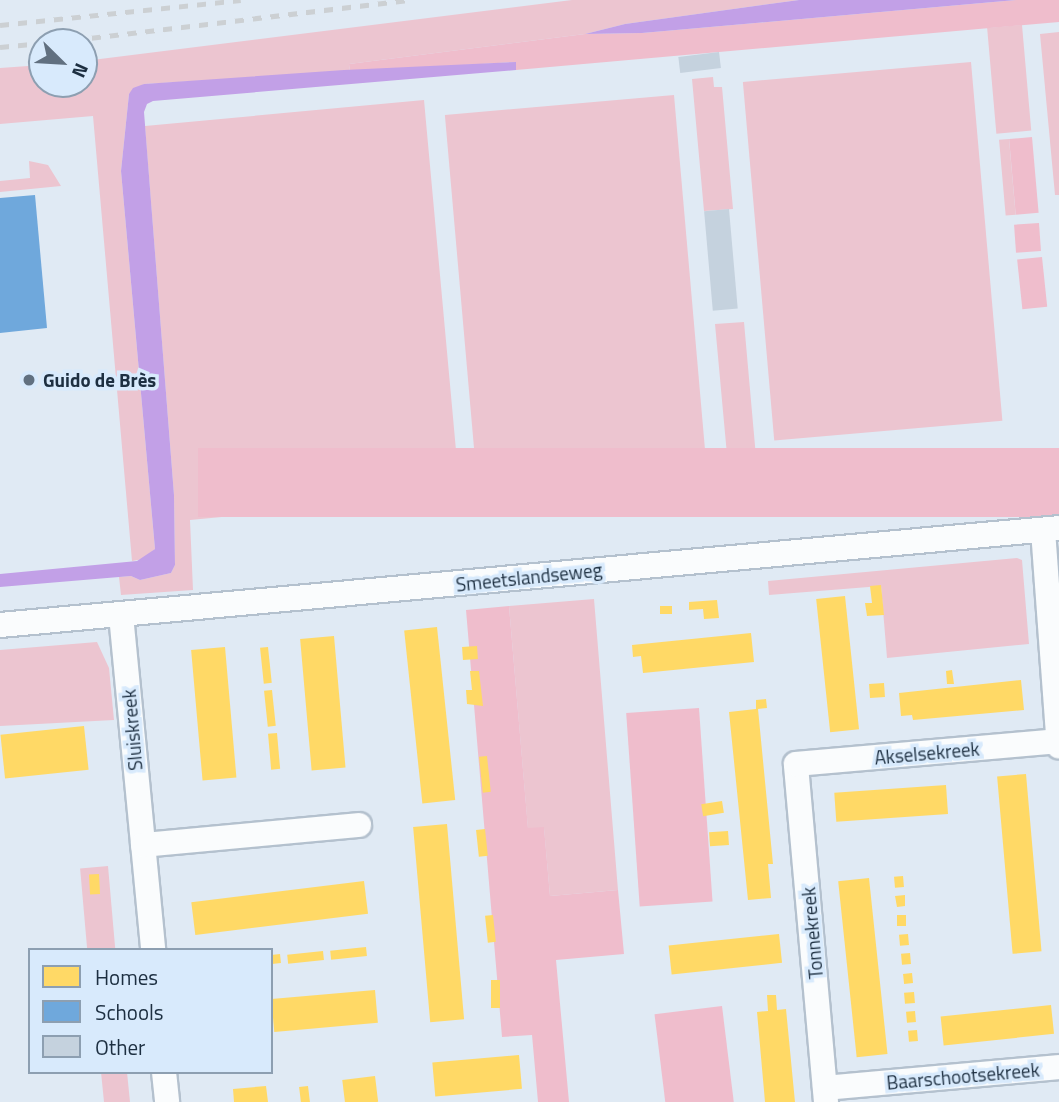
<!DOCTYPE html>
<html>
<head>
<meta charset="utf-8">
<style>
	body { margin:0 }
	#map { position:relative; width:1059px; height:1102px; overflow:hidden; background:#e0eaf4; font-family:"Titillium Web",sans-serif }
	div>[style] { position:absolute }
	[style*='--x'] { left:calc(var(--x)*1px); top:calc(var(--y)*1px); width:calc(var(--w)*1px); rotate:calc(var(--a)*1deg) }
	.green>* { inset:0; background:#ecc5d0; transform-origin:0 0 }
	.forest>* { inset:0; background:#efbdcc; transform-origin:0 0 }
	.water>* { inset:0; background:#c2a0e7 }
	.homes>* { inset:0; background:#ffd966; transform-origin:0 0 }
	.schools>* { inset:0; background:#6fa8dc }
	.building>* { inset:0; background:#c5d2de; transform-origin:0 0 }
	.roads { filter:drop-shadow(2px 0 #b4c1ce) drop-shadow(-2px 0 #b4c1ce) drop-shadow(0 2px #b4c1ce) drop-shadow(0 -2px #b4c1ce) }
	.minor>* { height:24px; margin:-12px; padding:0 12px; transform-origin:12px; border-radius:12px; background:#fafcfd }
	.rail>* { height:5px; margin-top:-2.5px; transform-origin:0; background:repeating-linear-gradient(90deg,#ccd0d3 0 9px,transparent 0 18px) }
	.dots>* { width:19px; height:19px; translate:-50% -50%; box-sizing:border-box; border:4px solid #d8eafc; border-radius:50% }
	span { translate:-50% -50%; white-space:nowrap; text-align:center; line-height:1.15; -webkit-text-stroke:7px #d8eafc; paint-order:stroke }
	.poi-label { font-size:19px; color:#1d2f41; font-weight:700 }
	.left { translate:0 -50%; text-align:left }
	.street-label { font-size:19px; color:#1d2f41 }
	.legend { position:absolute; left:28px; top:948px; width:245px; height:126px; box-sizing:border-box; background:#d8eafc; border:2px solid #8d9fb1; margin:0; padding:9px 12px; list-style:none; font-size:21px; color:#1d2f41 }
	.legend li { display:flex; align-items:center; gap:14px; height:35px }
	.legend b { width:35px; border:2px solid #8d9fb1 }
	.north { position:absolute; left:28px; top:28px; width:70px; height:70px; box-sizing:border-box; background:#d8eafc; border:2px solid #8d9fb1; border-radius:50%; rotate:114deg; font-size:19px; font-weight:700; line-height:28px; text-align:center; color:#1d2f41 }
	.north::after { content:''; display:block; margin:auto; width:24px; height:32px; background:#617080; clip-path:polygon(50% 0,100% 100%,50% 72%,0 100%) }
</style>
</head>
<body>
<div id="map">
	<div class="green">
		<i style="clip-path:polygon(572px 0,799px 0,625px 24px,585px 34px,349px 64px,350px 72px,144px 84px,129px 94px,121px 171px,155px 549px,143px 559px,132px 561px,93px 116px,0 124px,0 68px,42px 65px,42px 84px,84px 84px,84px 61px)"></i>
		<i style="left:1022px;top:25px;width:106px;height:35px;rotate:85deg"></i>
		<i style="clip-path:polygon(1059px 32px,1059px 195px,1055px 195px,1040px 34px)"></i>
		<i style="left:971px;top:62px;width:360px;height:229px;rotate:85deg"></i>
		<i style="clip-path:polygon(713px 77px,714px 87px,722px 87px,733px 209px,704px 211px,692px 79px)"></i>
		<i style="left:674px;top:95px;width:360px;height:230px;rotate:85deg"></i>
		<i style="clip-path:polygon(424px 100px,460px 494px,190px 520px,193px 590px,121px 595px,119px 577px,131px 576px,140px 580px,171px 573px,175px 565px,174px 495px,145px 126px)"></i>
		<i style="left:1009px;top:139px;width:76px;height:10px;rotate:85deg"></i>
		<i style="clip-path:polygon(29px 161px,48px 165px,61px 186px,0 192px,0 181px,30px 178px)"></i>
		<i style="clip-path:polygon(744px 322px,756px 457px,747px 458px,746px 453px,727px 455px,715px 324px)"></i>
		<i style="clip-path:polygon(1017px 558px,1022px 560px,1029px 644px,887px 658px,881px 586px,769px 595px,768px 581px)"></i>
		<i style="clip-path:polygon(594px 599px,618px 890px,550px 896px,544px 828px,528px 829px,509px 606px)"></i>
		<i style="clip-path:polygon(97px 642px,109px 668px,114px 720px,0 726px,0 650px)"></i>
		<i style="left:108px;top:866px;width:84px;height:28px;rotate:85deg"></i>
		<i style="clip-path:polygon(101px 1072px,127px 1072px,130px 1102px,104px 1102px)"></i>
	</div>
	<div class="forest">
		<i style="clip-path:polygon(1016px 0,1059px 0,1059px 22px,516px 70px,515px 62px,350px 72px,349px 64px,585px 34px,642px 33px)"></i>
		<i style="left:1032px;top:137px;width:76px;height:23px;rotate:85deg"></i>
		<i style="left:1039px;top:223px;width:28px;height:25px;rotate:86deg"></i>
		<i style="left:1042px;top:257px;width:50px;height:25px;rotate:84deg"></i>
		<i style="left:1059px;top:448px;width:69px;height:861px;rotate:90deg"></i>
		<i style="clip-path:polygon(509px 606px,528px 828px,544px 827px,550px 896px,618px 890px,624px 954px,556px 960px,569px 1102px,538px 1102px,532px 1035px,502px 1037px,466px 610px)"></i>
		<i style="left:699px;top:708px;width:194px;height:73px;rotate:86deg"></i>
		<i style="left:722px;top:1006px;width:97px;height:68px;rotate:83deg"></i>
	</div>
	<div class="water">
		<i style="clip-path:polygon(799px 0,1016px 0,642px 33px,585px 34px,625px 24px)"></i>
		<i style="clip-path:polygon(516px 62px,516px 70px,153px 101px,147px 104px,144px 112px,174px 495px,175px 565px,171px 573px,140px 580px,131px 576px,0 587px,0 574px,137px 561px,155px 549px,121px 171px,129px 94px,133px 88px,144px 84px,344px 70px)"></i>
	</div>
	<div class="homes">
		<i style="clip-path:polygon(881px 585px,884px 615px,867px 616px,865px 603px,872px 603px,870px 586px)"></i>
		<i style="left:845px;top:596px;width:134px;height:29px;rotate:84deg"></i>
		<i style="clip-path:polygon(717px 600px,719px 618px,704px 619px,703px 609px,689px 610px,689px 602px)"></i>
		<i style="left:672px;top:606px;width:8px;height:12px;rotate:90deg"></i>
		<i style="left:437px;top:627px;width:174px;height:33px;rotate:84deg"></i>
		<i style="clip-path:polygon(751px 633px,754px 662px,643px 673px,641px 656px,633px 657px,632px 645px)"></i>
		<i style="left:334px;top:636px;width:132px;height:34px;rotate:85deg"></i>
		<i style="left:477px;top:646px;width:13px;height:15px;rotate:86deg"></i>
		<i style="left:225px;top:647px;width:131px;height:34px;rotate:85deg"></i>
		<i style="left:268px;top:647px;width:36px;height:8px;rotate:84deg"></i>
		<i style="clip-path:polygon(952px 670px,954px 684px,947px 684px,946px 671px)"></i>
		<i style="clip-path:polygon(470px 671px,479px 671px,483px 706px,467px 704px,466px 690px,472px 690px)"></i>
		<i style="clip-path:polygon(1021px 680px,1024px 710px,913px 720px,912px 715px,901px 716px,899px 693px)"></i>
		<i style="left:884px;top:683px;width:14px;height:15px;rotate:86deg"></i>
		<i style="left:272px;top:690px;width:36px;height:8px;rotate:84deg"></i>
		<i style="clip-path:polygon(766px 699px,767px 708px,758px 709px,773px 864px,768px 864px,771px 898px,748px 900px,729px 712px,756px 709px,756px 700px)"></i>
		<i style="left:84px;top:726px;width:44px;height:84px;rotate:84deg"></i>
		<i style="left:277px;top:733px;width:36px;height:9px;rotate:85deg"></i>
		<i style="left:487px;top:756px;width:36px;height:8px;rotate:84deg"></i>
		<i style="left:1026px;top:774px;width:178px;height:29px;rotate:85deg"></i>
		<i style="left:946px;top:785px;width:29px;height:112px;rotate:86deg"></i>
		<i style="left:722px;top:801px;width:12px;height:21px;rotate:81deg"></i>
		<i style="left:447px;top:824px;width:196px;height:34px;rotate:85deg"></i>
		<i style="left:485px;top:829px;width:27px;height:9px;rotate:84deg"></i>
		<i style="left:728px;top:831px;width:14px;height:19px;rotate:86deg"></i>
		<i style="left:99px;top:874px;width:20px;height:10px;rotate:87deg"></i>
		<i style="left:903px;top:876px;width:11px;height:9px;rotate:85deg"></i>
		<i style="left:869px;top:878px;width:177px;height:31px;rotate:84deg"></i>
		<i style="left:364px;top:881px;width:33px;height:174px;rotate:83deg"></i>
		<i style="clip-path:polygon(905px 895px,905px 906px,897px 907px,895px 896px)"></i>
		<i style="left:493px;top:915px;width:27px;height:8px;rotate:84deg"></i>
		<i style="left:897px;top:915px;width:9px;height:11px"></i>
		<i style="left:779px;top:934px;width:29px;height:111px;rotate:84deg"></i>
		<i style="left:908px;top:934px;width:11px;height:9px;rotate:85deg"></i>
		<i style="left:366px;top:947px;width:9px;height:36px;rotate:84deg"></i>
		<i style="left:323px;top:951px;width:9px;height:36px;rotate:84deg"></i>
		<i style="left:910px;top:953px;width:11px;height:9px;rotate:85deg"></i>
		<i style="left:280px;top:954px;width:9px;height:9px;rotate:84deg"></i>
		<i style="left:912px;top:973px;width:10px;height:9px;rotate:84deg"></i>
		<i style="left:491px;top:980px;width:9px;height:28px"></i>
		<i style="left:375px;top:990px;width:33px;height:104px;rotate:85deg"></i>
		<i style="left:914px;top:992px;width:11px;height:10px;rotate:85deg"></i>
		<i style="clip-path:polygon(767px 995px,776px 995px,777px 1010px,786px 1009px,795px 1102px,765px 1102px,757px 1012px,768px 1011px)"></i>
		<i style="left:1051px;top:1005px;width:29px;height:111px;rotate:84deg"></i>
		<i style="left:915px;top:1011px;width:11px;height:9px;rotate:85deg"></i>
		<i style="left:917px;top:1030px;width:11px;height:9px;rotate:85deg"></i>
		<i style="left:519px;top:1055px;width:34px;height:87px;rotate:85deg"></i>
		<i style="left:375px;top:1076px;width:26px;height:33px;rotate:83deg"></i>
		<i style="clip-path:polygon(266px 1086px,268px 1102px,234px 1102px,233px 1089px)"></i>
		<i style="left:308px;top:1086px;width:16px;height:9px;rotate:83deg"></i>
	</div>
	<div class="schools">
		<i style="clip-path:polygon(35px 195px,47px 328px,0 333px,0 198px)"></i>
	</div>
	<div class="building">
		<i style="left:719px;top:52px;width:16px;height:41px;rotate:83deg"></i>
		<i style="left:729px;top:209px;width:100px;height:25px;rotate:85deg"></i>
	</div>
	<div class="roads">
		<div class="minor">
			<i style="--x:1043;--y:530;--w:217;--a:85.8"></i>
			<i style="--x:121;--y:615;--w:337;--a:84.5"></i>
			<i style="--x:0;--y:625;--w:1063;--a:-5.23"></i>
			<i style="--x:143;--y:845;--w:217;--a:-5.3"></i>
			<i style="--x:164;--y:1072;--w:30;--a:84"></i>
			<i style="--x:825;--y:1088;--w:235;--a:-5.1"></i>
			<i style="--x:826;--y:1102;--w:339;--a:-95.1"></i>
			<i style="--x:796;--y:764;--w:264;--a:-5"></i>
		</div>
	</div>
	<div class="rail">
		<i style="--x:0;--y:25;--w:242;--a:-5.9"></i>
		<i style="--x:56;--y:42;--w:353;--a:-6.8"></i>
		<i style="--x:0;--y:47;--w:42;--a:-5.4"></i>
	</div>
	<div class="dots">
		<i style="left:29px;top:380px;background:#617080"></i>
	</div>
	<div class="poi-label">
		<span class="left" style="left:43px;top:380px">Guido de Brès</span>
	</div>
	<div class="street-label">
		<span style="left:529px;top:577px;rotate:-6deg">Smeetslandseweg</span>
		<span style="left:132px;top:730px;rotate:-95deg">Sluiskreek</span>
		<span style="left:927px;top:753px;rotate:-5deg">Akselsekreek</span>
		<span style="left:812px;top:933px;rotate:-95deg">Tonnekreek</span>
		<span style="left:963px;top:1076px;rotate:-5deg">Baarschootsekreek</span>
	</div>
	<ul class="legend">
	<li><b style="height:19px;background:#ffd966"></b>Homes</li>
	<li><b style="height:19px;background:#6fa8dc"></b>Schools</li>
	<li><b style="height:19px;background:#c5d2de"></b>Other</li>
	</ul>
	<div class="north">N</div>
</div>
</body>
</html>
